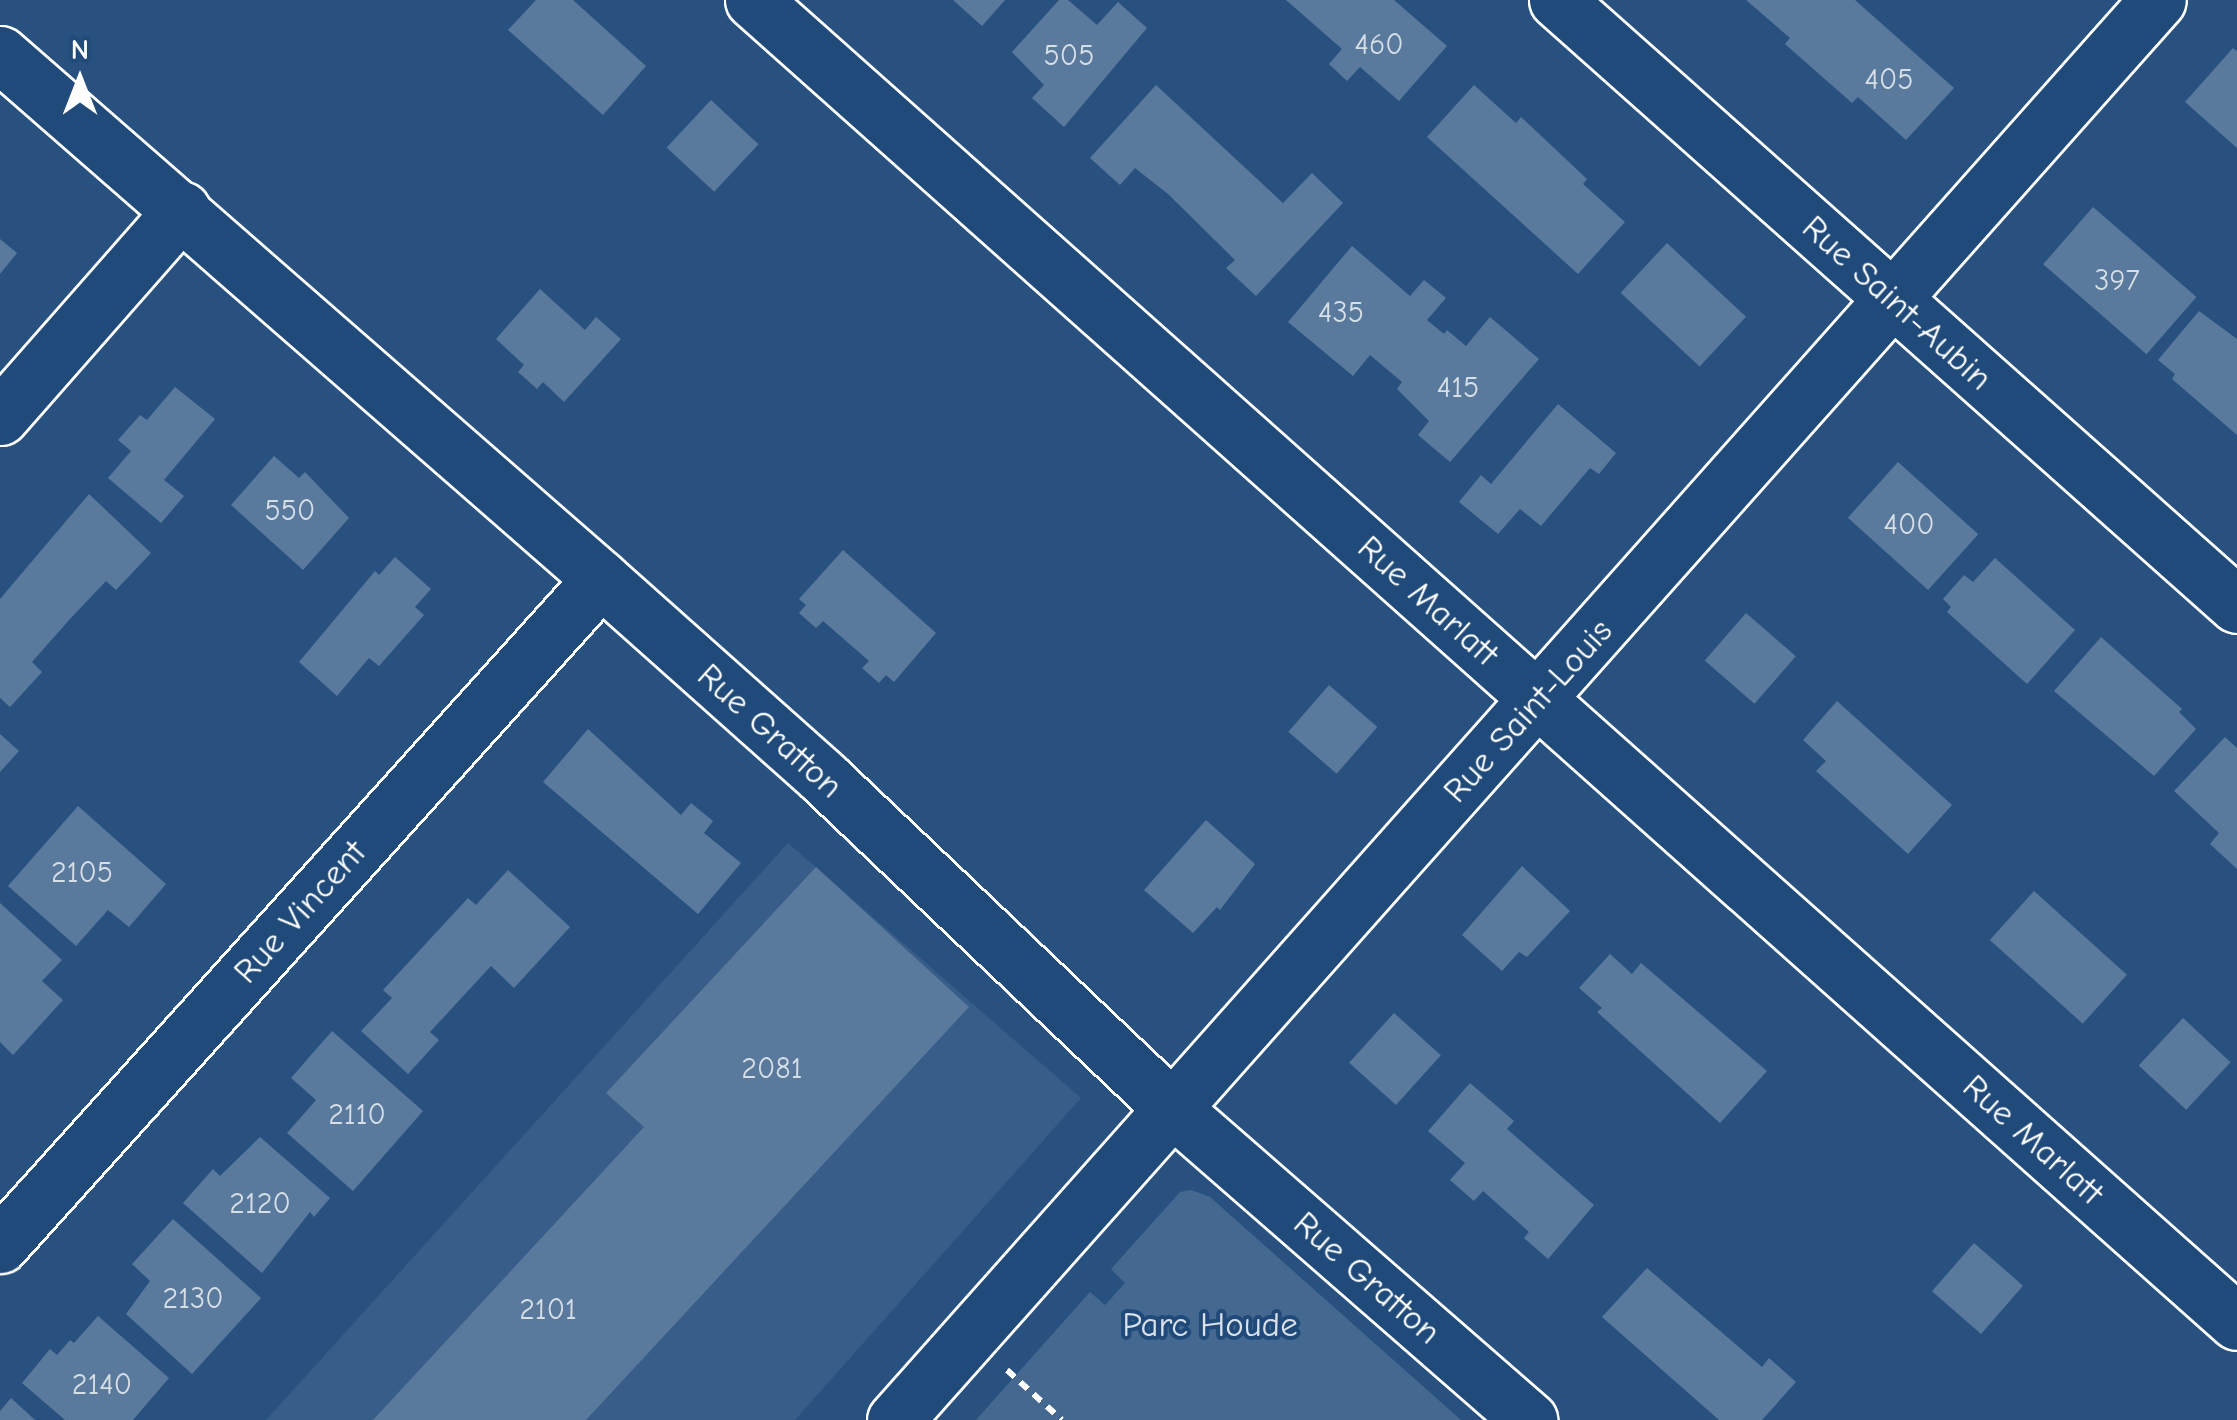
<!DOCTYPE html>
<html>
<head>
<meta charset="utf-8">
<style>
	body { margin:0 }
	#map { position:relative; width:2237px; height:1420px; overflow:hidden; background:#28517f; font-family:"Comic Neue",sans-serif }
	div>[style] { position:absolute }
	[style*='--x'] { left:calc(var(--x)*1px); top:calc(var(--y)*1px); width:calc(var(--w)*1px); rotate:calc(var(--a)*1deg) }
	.built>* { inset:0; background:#375d88 }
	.green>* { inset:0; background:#446890 }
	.building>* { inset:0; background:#5a7a9d; transform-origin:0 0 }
	.path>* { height:6px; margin-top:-3px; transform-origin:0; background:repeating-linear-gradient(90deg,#fff 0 10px,transparent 0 18px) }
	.roads { filter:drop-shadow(2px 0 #fff) drop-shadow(-2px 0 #fff) drop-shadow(0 2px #fff) drop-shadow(0 -2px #fff) }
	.minor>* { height:55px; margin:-27.5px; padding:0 27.5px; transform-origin:27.5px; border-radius:27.5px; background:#1f4a7a }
	.tertiary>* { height:55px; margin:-27.5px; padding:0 27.5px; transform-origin:27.5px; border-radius:27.5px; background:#1f4a7a }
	span { translate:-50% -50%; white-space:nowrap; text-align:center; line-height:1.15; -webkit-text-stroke:8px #1f4a7a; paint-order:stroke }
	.number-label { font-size:30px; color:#d6dee6 }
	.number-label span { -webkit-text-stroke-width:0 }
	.street-label { font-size:35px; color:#fff }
	.park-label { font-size:35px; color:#dae1e9 }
	.north { position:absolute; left:30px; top:30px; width:100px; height:100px; -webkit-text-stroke:8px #1f4a7a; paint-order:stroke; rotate:0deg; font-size:28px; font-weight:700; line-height:40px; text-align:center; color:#fff }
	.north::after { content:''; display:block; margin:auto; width:35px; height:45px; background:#fff; clip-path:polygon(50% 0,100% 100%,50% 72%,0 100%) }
</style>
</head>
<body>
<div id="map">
	<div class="built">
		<i style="clip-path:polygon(788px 843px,1081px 1098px,795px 1420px,266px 1420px)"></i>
	</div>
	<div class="green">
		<i style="clip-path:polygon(1191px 1190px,1210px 1197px,1461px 1420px,976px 1420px,1090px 1292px,1105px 1305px,1125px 1283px,1111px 1269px,1180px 1192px)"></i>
	</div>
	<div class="building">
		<i style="clip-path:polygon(536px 0,573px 0,646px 66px,603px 115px,508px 30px)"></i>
		<i style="clip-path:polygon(953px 0,1005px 0,982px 26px)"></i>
		<i style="clip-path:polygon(1059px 0,1068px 0,1097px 25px,1118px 2px,1147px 28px,1064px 127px,1032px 98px,1044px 85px,1012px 52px)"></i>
		<i style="clip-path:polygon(1286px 0,1394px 0,1447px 46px,1399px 101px,1360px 67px,1347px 81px,1329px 64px,1342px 49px)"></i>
		<i style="clip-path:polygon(1746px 0,1855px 0,1954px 88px,1906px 140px,1858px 97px,1852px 103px,1785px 44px,1790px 38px)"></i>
		<i style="clip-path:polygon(2233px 48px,2237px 51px,2237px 148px,2185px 102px)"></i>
		<i style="clip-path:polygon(1156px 85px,1283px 203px,1312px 173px,1343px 203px,1256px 296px,1226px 268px,1235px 260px,1168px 194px,1135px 168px,1120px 185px,1090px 158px)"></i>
		<i style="clip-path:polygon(1474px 85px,1516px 123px,1521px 117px,1587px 179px,1583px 184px,1625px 222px,1578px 274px,1427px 137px)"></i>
		<i style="left:711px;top:100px;width:65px;height:65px;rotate:43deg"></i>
		<i style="left:2093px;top:207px;width:137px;height:76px;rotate:41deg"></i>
		<i style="clip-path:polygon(0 239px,17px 253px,0 274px)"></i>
		<i style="left:1667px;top:243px;width:108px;height:68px;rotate:43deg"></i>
		<i style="clip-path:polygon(1352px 246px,1410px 296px,1424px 280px,1446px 298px,1427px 320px,1444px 334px,1447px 330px,1466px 346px,1490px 317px,1539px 359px,1450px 462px,1418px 435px,1429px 421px,1397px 389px,1402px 382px,1370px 355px,1353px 376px,1288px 322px)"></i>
		<i style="clip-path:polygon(540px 289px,585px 330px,596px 317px,621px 339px,564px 402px,543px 382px,537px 389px,518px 372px,524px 365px,496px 339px)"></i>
		<i style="clip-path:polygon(2199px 311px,2237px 339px,2237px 435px,2172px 379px,2175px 374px,2158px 360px)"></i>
		<i style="clip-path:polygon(175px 387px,215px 419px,164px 480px,184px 496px,161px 523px,108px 478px,131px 451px,118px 440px,140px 415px,147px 420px)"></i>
		<i style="clip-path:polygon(1558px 404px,1616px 453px,1599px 474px,1590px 468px,1541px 526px,1520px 509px,1498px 534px,1459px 502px,1481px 475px,1491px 484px)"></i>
		<i style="clip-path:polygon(274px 456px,299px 478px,305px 472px,349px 518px,303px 570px,231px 505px)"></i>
		<i style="left:1898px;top:462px;width:108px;height:75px;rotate:42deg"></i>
		<i style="clip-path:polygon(89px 494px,151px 553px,116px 590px,106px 581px,70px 619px,32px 662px,42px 672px,10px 707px,0 698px,0 599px)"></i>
		<i style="clip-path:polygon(843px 550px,936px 633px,894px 682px,886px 675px,879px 683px,862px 668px,869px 661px,823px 621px,816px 628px,799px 613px,806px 605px,799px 599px)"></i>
		<i style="clip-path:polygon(395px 557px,431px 589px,415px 607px,424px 615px,379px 666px,369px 658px,337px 696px,299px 662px,375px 571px,379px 575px)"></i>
		<i style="clip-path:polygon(1995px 558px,2075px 630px,2027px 684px,1947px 612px,1951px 607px,1943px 599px,1964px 575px,1973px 582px)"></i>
		<i style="left:1746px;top:613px;width:66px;height:63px;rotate:41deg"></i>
		<i style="clip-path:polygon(2101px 637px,2182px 709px,2179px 712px,2196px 729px,2154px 776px,2054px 691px)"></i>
		<i style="left:1329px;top:685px;width:64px;height:62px;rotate:41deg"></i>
		<i style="clip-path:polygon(1837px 701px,1952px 805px,1908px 854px,1816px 771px,1826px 761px,1803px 740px)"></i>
		<i style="clip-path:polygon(588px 729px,681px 815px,691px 803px,713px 821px,704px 833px,741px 863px,698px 914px,543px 782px)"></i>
		<i style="clip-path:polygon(0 734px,19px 751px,0 772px)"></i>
		<i style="clip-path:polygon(2225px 737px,2237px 748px,2237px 869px,2210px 844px,2219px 833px,2174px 791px)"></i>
		<i style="clip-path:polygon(78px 806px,166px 884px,129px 927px,108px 910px,76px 946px,8px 886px)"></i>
		<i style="clip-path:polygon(1206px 820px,1255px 864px,1220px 910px,1217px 907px,1193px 933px,1144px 890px)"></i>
		<i style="clip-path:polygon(1522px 866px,1570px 911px,1527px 957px,1519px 952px,1502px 971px,1462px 935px)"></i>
		<i style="clip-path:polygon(816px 867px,969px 1007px,586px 1420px,373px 1420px,644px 1127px,606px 1093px)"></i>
		<i style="clip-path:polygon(508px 870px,570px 927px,514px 988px,491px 966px,430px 1032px,439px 1040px,408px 1074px,361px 1031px,392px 998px,383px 990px,468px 898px,476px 905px)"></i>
		<i style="left:2034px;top:891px;width:125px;height:66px;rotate:42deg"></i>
		<i style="clip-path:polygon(0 903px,62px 960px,42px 981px,63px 1000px,13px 1055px,0 1042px)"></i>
		<i style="clip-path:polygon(1610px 954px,1632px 974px,1641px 963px,1767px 1071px,1720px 1123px,1597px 1012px,1602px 1008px,1579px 988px)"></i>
		<i style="left:1394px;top:1013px;width:63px;height:67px;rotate:42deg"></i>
		<i style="left:2183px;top:1018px;width:65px;height:65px;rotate:43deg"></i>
		<i style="clip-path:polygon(332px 1031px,423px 1111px,353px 1191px,287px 1133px,316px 1100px,291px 1078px)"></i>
		<i style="clip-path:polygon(1470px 1083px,1514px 1121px,1507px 1129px,1594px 1205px,1548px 1259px,1524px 1238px,1529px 1232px,1483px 1191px,1474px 1201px,1450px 1180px,1465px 1163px,1428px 1131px)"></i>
		<i style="clip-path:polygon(260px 1137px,330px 1198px,314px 1217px,310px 1212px,262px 1273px,183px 1203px,213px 1169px,220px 1176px)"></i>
		<i style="clip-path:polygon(173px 1219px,261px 1298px,192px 1374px,126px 1314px,150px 1281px,132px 1264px)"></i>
		<i style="left:1974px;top:1243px;width:65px;height:64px;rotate:41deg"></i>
		<i style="clip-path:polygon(1647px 1268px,1762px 1367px,1769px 1358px,1796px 1382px,1762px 1420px,1719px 1420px,1602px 1317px)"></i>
		<i style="clip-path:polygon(98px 1316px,169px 1378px,133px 1420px,65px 1420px,22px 1383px,50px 1349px,57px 1355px,70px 1340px,74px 1343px)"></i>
		<i style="clip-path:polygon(11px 1398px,35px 1420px,0 1420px,0 1411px)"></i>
	</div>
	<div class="path">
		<i style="--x:1007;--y:1370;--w:74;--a:42.3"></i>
	</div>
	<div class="roads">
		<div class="minor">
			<i style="--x:753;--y:0;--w:1987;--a:41.7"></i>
			<i style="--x:1557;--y:0;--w:910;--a:41.66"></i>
			<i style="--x:0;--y:54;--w:798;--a:41.14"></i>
			<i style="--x:601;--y:579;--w:299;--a:41.7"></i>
			<i style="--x:824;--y:778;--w:481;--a:43.5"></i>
			<i style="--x:1173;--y:1109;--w:473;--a:41.1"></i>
			<i style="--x:0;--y:417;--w:276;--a:-48.7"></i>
			<i style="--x:0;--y:1245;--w:897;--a:-47.94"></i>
		</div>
		<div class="tertiary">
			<i style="--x:895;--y:1420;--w:1900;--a:-48.35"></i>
		</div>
	</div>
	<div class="number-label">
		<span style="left:1379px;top:45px">460</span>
		<span style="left:1069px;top:56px">505</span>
		<span style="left:1889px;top:80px">405</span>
		<span style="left:2117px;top:281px">397</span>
		<span style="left:1341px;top:313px">435</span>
		<span style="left:1458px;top:388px">415</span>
		<span style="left:290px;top:511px">550</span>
		<span style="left:1909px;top:525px">400</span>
		<span style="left:82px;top:873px">2105</span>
		<span style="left:772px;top:1069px">2081</span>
		<span style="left:357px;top:1115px">2110</span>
		<span style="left:260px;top:1204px">2120</span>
		<span style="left:193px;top:1299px">2130</span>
		<span style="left:548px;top:1310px">2101</span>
		<span style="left:102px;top:1385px">2140</span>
	</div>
	<div class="street-label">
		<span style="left:1897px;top:303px;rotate:42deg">Rue Saint-Aubin</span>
		<span style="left:1428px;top:601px;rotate:42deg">Rue Marlatt</span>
		<span style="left:1528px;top:711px;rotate:-48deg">Rue Saint-Louis</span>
		<span style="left:770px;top:731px;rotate:42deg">Rue Gratton</span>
		<span style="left:300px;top:912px;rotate:-48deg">Rue Vincent</span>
		<span style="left:2033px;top:1140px;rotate:42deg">Rue Marlatt</span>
		<span style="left:1367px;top:1278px;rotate:41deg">Rue Gratton</span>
	</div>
	<div class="park-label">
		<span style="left:1210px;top:1325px">Parc Houde</span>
	</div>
	<div class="north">N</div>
</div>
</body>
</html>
